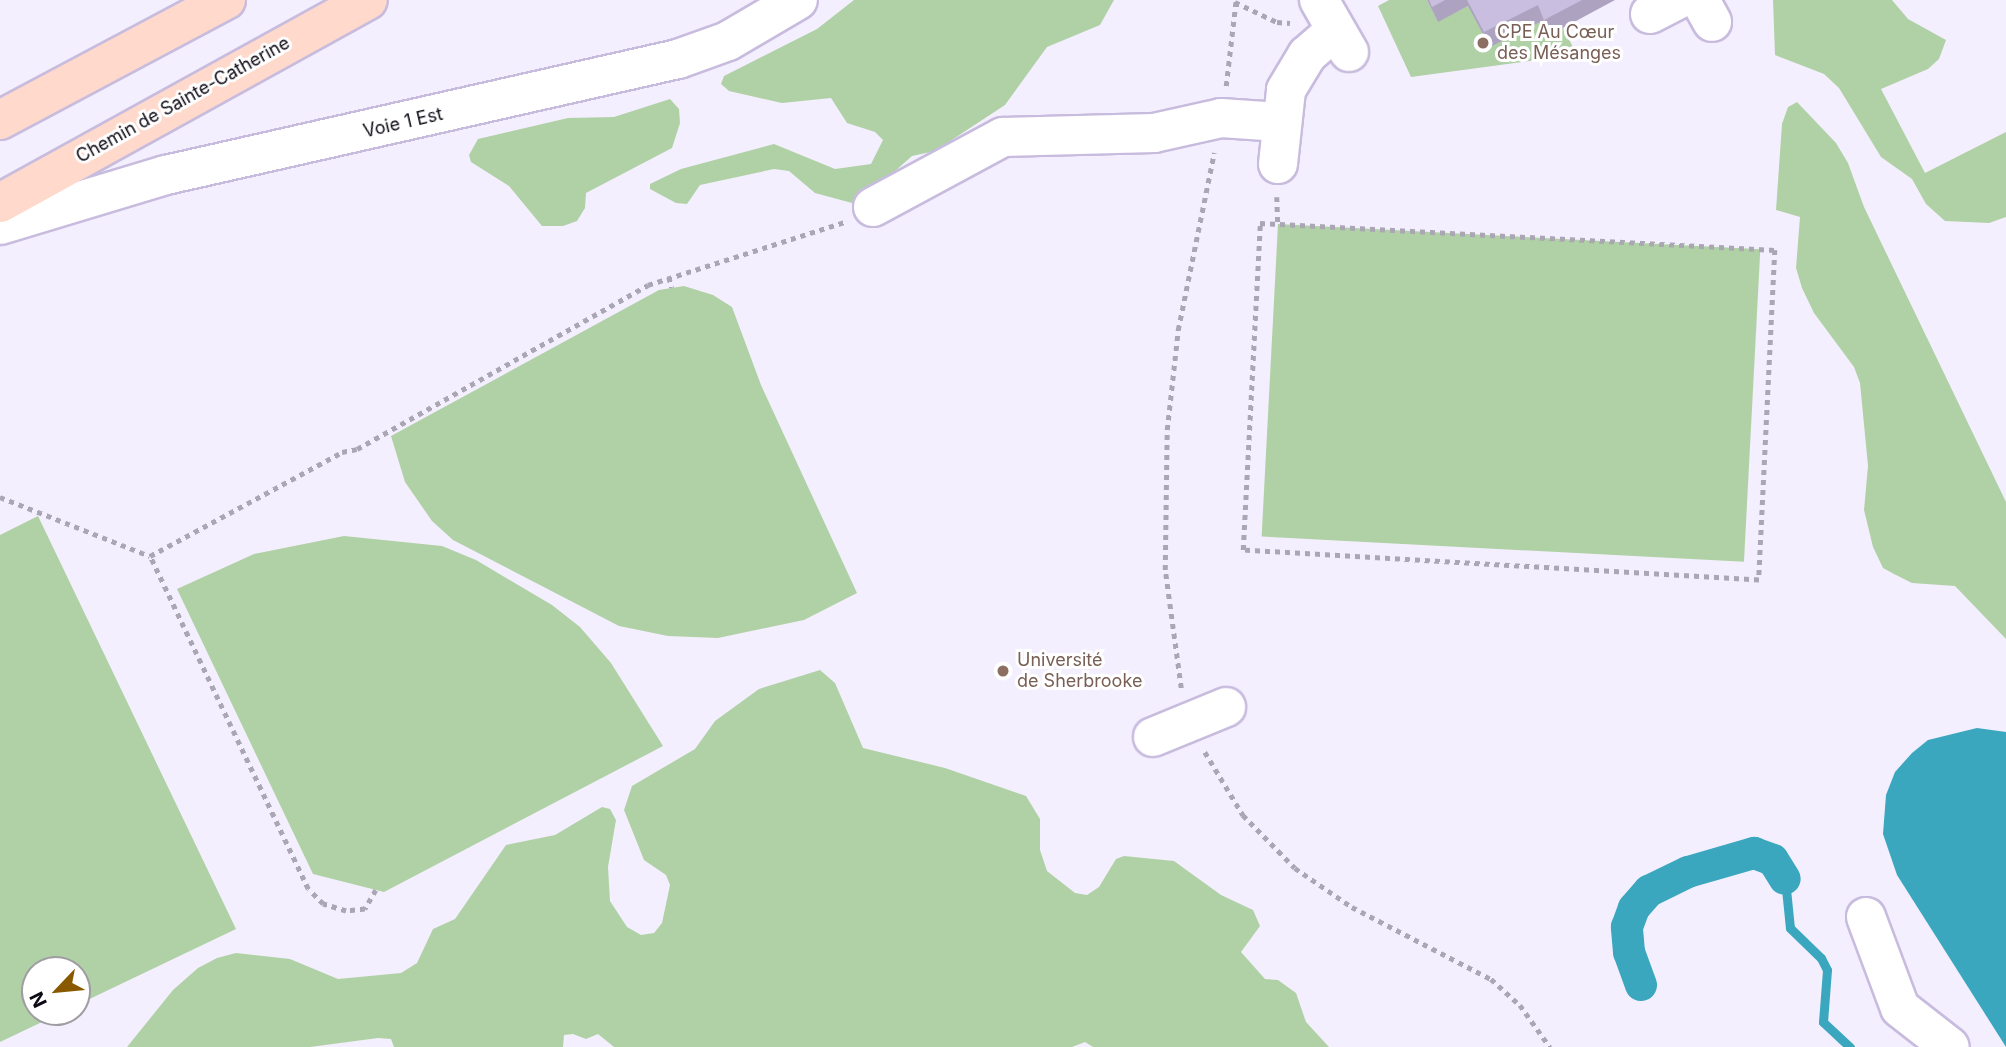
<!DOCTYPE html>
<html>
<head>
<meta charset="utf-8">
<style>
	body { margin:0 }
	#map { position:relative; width:2006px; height:1047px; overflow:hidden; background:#f4effe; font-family:Inter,sans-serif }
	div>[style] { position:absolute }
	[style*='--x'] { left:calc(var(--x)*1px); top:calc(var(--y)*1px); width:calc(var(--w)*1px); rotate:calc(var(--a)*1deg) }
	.green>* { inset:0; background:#b0d1a5; transform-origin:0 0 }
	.water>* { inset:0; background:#3aa7be }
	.stream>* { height:9px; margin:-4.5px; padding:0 4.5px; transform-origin:4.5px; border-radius:4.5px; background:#3aa7be }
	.canal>* { height:32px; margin:-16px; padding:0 16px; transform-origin:16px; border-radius:16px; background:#3aa7be }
	.path>* { height:4.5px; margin-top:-2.25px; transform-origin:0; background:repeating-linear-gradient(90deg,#aba6b4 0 5px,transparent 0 10px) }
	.roads { filter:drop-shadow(2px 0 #c8bcde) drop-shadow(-2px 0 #c8bcde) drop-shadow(0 2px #c8bcde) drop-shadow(0 -2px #c8bcde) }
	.minor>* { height:38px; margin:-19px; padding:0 19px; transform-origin:19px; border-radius:19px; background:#fff }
	.major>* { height:38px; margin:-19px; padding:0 19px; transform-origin:19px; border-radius:19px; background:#ffd9cb }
	.wall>* { inset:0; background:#ada3c1 }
	.building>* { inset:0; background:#c9bee0 }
	.dots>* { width:19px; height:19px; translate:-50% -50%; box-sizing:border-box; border:4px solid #fff; border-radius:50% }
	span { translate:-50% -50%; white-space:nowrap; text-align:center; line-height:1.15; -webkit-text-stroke:6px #fff; paint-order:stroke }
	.education-label { font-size:18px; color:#785e54 }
	.left { translate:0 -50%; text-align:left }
	.street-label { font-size:18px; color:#0e0a15 }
	.north { position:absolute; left:21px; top:956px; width:70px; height:70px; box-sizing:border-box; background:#fff; border:2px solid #9f9da1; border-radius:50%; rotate:244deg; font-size:19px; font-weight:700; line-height:28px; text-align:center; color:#0e0a15 }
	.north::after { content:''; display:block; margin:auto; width:24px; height:32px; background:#895900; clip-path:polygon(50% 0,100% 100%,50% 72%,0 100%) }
</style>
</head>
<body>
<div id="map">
	<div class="green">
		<i style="clip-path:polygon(854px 0,1114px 0,1100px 25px,1047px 47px,1005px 105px,935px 151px,912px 156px,868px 195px,852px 203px,815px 193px,789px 171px,774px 169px,700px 185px,687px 204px,676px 203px,650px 189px,650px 184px,681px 169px,774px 144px,835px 169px,871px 164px,883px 140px,875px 132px,847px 123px,831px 98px,782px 103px,729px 91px,721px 84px,724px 76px,817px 29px)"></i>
		<i style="clip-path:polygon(1389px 0,1427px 0,1438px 21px,1468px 6px,1544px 20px,1550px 34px,1563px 28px,1573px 47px,1552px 58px,1411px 77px,1378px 6px)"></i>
		<i style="clip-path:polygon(1773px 0,1892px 0,1908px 19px,1946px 40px,1939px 59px,1928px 69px,1881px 89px,1925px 173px,2006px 132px,2006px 217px,1989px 223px,1945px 221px,1926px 204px,1912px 179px,1881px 157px,1839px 88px,1824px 74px,1775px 55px)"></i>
		<i style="clip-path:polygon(670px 99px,679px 109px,680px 123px,672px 148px,586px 193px,585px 208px,577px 221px,563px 226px,542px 226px,509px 186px,471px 162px,469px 155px,478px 139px,568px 118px,614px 117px)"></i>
		<i style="clip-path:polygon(1797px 102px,1836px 143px,1848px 163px,1864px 207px,2006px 502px,2006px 639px,1955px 586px,1912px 583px,1894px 574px,1883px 568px,1873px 547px,1864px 510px,1868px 466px,1860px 383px,1854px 367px,1814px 313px,1802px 288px,1796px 268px,1800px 217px,1776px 210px,1782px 124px,1788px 107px)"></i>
		<i style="left:1278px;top:224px;width:483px;height:313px;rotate:3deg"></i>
		<i style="clip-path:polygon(684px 286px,713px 295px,732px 307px,761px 385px,857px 593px,804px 620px,718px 638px,668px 636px,619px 626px,453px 540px,432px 521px,405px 482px,391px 436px,659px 290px)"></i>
		<i style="clip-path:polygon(38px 516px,236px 929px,77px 1005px,77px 970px,35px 970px,35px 1012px,63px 1012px,0 1042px,0 535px)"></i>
		<i style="clip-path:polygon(344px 536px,442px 546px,476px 560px,552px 605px,580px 627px,611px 663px,663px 746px,384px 892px,313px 874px,177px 589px,254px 554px)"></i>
		<i style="clip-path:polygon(820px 670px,835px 683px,863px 748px,945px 768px,1026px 796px,1040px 819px,1040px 850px,1047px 871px,1075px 893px,1087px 895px,1099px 887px,1116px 859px,1124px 856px,1174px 861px,1221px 895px,1253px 910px,1260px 926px,1241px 952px,1265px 979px,1278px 980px,1296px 993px,1306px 1022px,1329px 1047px,1093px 1047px,1085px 1042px,1072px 1047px,614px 1047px,598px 1034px,586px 1039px,573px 1034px,564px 1035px,563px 1047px,394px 1047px,391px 1039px,378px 1038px,310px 1047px,127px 1047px,173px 990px,198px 968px,217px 958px,236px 953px,290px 959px,338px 979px,401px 973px,417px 963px,433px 929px,455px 919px,506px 845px,555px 835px,602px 807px,610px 809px,616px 820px,608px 867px,610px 901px,627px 927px,641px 935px,654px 933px,662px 923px,670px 885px,666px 875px,644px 860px,624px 810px,632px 786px,695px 749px,715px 721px,759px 689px)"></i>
	</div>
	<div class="water">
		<i style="clip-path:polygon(1977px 728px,2006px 732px,2006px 1047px,1897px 875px,1883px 834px,1886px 795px,1895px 772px,1912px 753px,1928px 740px)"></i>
	</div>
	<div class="stream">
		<i style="--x:1785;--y:879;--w:49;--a:84.2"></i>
		<i style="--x:1790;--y:928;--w:43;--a:44.1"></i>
		<i style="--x:1821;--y:958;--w:13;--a:63"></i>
		<i style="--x:1827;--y:970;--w:52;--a:94.4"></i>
		<i style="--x:1823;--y:1022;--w:37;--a:43"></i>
	</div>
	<div class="canal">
		<i style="--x:1641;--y:985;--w:35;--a:-110"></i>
		<i style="--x:1629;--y:952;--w:25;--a:-95"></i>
		<i style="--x:1627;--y:927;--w:20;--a:-70"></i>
		<i style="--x:1634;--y:908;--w:23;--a:-49"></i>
		<i style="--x:1649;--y:891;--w:43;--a:-26"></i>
		<i style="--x:1688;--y:872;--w:69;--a:-16.1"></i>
		<i style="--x:1754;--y:853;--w:20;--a:20"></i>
		<i style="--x:1773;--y:860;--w:22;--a:58"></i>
	</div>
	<div class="path">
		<i style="--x:1235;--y:2;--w:47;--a:25.5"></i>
		<i style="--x:1277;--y:22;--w:13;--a:4"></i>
		<i style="--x:1226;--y:86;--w:87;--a:-83.4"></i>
		<i style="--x:1277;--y:197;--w:27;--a:88"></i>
		<i style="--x:1260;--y:223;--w:516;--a:3"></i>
		<i style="--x:1775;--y:250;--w:330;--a:92.8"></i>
		<i style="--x:1759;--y:580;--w:517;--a:-176.67"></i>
		<i style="--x:1243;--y:550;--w:327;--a:-87"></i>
		<i style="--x:669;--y:277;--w:11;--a:75"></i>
		<i style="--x:0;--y:497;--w:161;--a:21.5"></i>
		<i style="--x:1181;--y:688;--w:119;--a:-97.7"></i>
		<i style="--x:1165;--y:570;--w:140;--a:-89.2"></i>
		<i style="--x:1167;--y:430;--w:101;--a:-83.7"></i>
		<i style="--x:1178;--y:330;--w:181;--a:-78.5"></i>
		<i style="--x:1205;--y:752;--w:74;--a:58.9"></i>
		<i style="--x:1243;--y:815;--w:74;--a:45.5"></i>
		<i style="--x:1295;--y:868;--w:69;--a:34.4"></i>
		<i style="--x:1352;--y:907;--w:157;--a:27.4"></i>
		<i style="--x:1491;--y:979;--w:39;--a:42"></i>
		<i style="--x:1520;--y:1005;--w:52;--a:54.5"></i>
		<i style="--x:376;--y:890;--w:22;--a:120"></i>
		<i style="--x:365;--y:909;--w:19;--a:174"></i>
		<i style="--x:346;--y:911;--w:24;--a:-163"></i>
		<i style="--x:323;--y:904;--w:21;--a:-135"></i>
		<i style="--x:308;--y:889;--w:369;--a:-115.4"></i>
		<i style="--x:150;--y:556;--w:218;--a:-28.4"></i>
		<i style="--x:342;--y:452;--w:15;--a:-11"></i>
		<i style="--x:357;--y:449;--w:334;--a:-29.4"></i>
		<i style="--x:648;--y:285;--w:206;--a:-17.8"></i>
	</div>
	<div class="roads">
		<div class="minor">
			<i style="--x:1319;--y:0;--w:60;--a:60"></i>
			<i style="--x:1700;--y:0;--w:25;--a:61"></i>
			<i style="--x:1650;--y:14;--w:31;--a:-27"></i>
			<i style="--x:1278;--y:164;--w:74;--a:-83.8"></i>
			<i style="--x:1286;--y:90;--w:41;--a:-59"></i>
			<i style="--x:1307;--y:55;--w:38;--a:-41"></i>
			<i style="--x:873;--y:207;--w:148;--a:-28.3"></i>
			<i style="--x:1003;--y:137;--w:151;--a:-1.5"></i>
			<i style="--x:1154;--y:133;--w:69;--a:-12.6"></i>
			<i style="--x:1221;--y:118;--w:59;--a:3.9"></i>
			<i style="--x:0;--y:225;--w:173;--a:-16.8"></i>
			<i style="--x:166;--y:175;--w:525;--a:-12.77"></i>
			<i style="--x:678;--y:59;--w:53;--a:-19.8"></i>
			<i style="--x:728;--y:41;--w:81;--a:-30.4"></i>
			<i style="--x:1153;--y:737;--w:79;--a:-22.3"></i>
			<i style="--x:1866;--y:917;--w:97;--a:69.5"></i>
			<i style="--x:1900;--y:1008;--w:63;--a:38"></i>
		</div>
		<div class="major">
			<i style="--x:0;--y:120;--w:256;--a:-28"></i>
			<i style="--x:0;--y:203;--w:420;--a:-28.9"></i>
		</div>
	</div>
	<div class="wall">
		<i style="clip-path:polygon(1427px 0,1615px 0,1550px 35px,1544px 20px,1490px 47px,1468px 6px,1438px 22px)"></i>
	</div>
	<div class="building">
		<i style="clip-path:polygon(1429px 0,1445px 0,1432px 7px)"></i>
		<i style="clip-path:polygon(1467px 0,1582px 0,1544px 20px,1538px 5px,1484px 32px)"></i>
	</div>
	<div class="dots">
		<i style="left:1483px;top:43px;background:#8d6e63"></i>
		<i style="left:1003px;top:671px;background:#8d6e63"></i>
	</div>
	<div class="education-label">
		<span class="left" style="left:1497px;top:43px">CPE Au Cœur<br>des Mésanges</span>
		<span class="left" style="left:1017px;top:671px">Université<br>de Sherbrooke</span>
	</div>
	<div class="street-label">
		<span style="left:183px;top:100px;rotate:-29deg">Chemin de Sainte-Catherine</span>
		<span style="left:403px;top:123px;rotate:-13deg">Voie 1 Est</span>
	</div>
	<div class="north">N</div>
</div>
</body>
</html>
